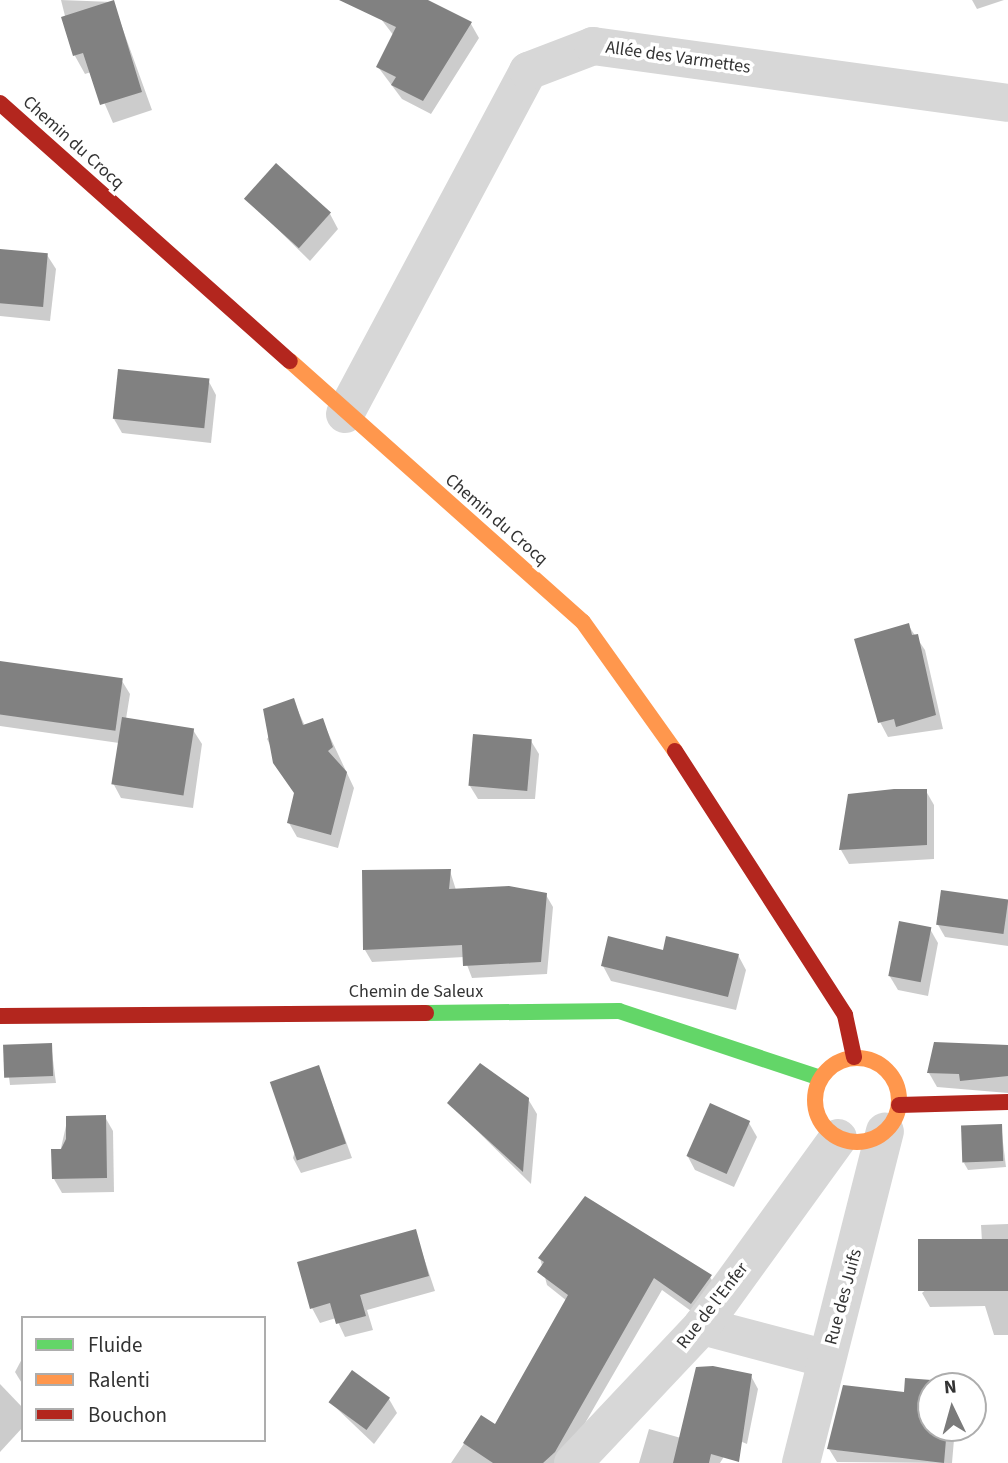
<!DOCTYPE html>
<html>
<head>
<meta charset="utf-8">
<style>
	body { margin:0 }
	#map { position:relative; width:1008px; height:1463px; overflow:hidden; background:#fff; font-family:"Source Sans 3",sans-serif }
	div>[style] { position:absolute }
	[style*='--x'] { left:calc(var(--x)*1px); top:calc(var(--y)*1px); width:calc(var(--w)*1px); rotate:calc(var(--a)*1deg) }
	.shadow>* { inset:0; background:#0003 }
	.building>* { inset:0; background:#818181; transform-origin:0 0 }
	.street>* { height:38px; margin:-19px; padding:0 19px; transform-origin:19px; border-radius:19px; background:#d7d7d7 }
	.fast>* { height:16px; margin:-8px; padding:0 8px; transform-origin:8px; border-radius:8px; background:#63d668 }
	.slow>* { height:16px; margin:-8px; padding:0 8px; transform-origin:8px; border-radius:8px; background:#ff974d }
	.slow>.ring { margin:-8px; padding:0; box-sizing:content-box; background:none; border:16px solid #ff974d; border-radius:50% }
	.jam>* { height:16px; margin:-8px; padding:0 8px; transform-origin:8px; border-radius:8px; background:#b3261e }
	span { translate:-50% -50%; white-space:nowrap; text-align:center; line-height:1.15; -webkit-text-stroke:7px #fff; paint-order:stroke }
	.street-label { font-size:18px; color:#333 }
	.legend { position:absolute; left:21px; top:1316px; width:245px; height:126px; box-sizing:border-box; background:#fff; border:2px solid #adadad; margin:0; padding:9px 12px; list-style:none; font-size:21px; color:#333 }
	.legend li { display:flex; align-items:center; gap:14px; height:35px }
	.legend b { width:35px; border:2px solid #adadad }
	.north { position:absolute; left:917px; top:1372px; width:70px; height:70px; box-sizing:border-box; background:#fff; border:2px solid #adadad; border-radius:50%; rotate:355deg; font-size:19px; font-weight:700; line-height:28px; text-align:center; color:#333 }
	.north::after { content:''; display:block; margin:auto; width:24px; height:32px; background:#7a7a7a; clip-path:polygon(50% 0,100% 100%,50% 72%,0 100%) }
</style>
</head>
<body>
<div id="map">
	<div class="shadow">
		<i style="clip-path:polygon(61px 0,113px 2px,152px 110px,113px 123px,91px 72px,85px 74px,75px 56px)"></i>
		<i style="clip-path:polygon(390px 0,414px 0,471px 24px,479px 38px,431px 114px,402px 99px,378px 67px,394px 36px,381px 19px)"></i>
		<i style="clip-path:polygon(972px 0,1004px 0,977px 9px)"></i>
		<i style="clip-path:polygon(247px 199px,330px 214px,338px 229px,310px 261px)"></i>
		<i style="clip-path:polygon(0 251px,47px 255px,56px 269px,50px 321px,0 316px)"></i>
		<i style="clip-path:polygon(208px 380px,216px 395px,211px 443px,122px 433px,114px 419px)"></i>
		<i style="clip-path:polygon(908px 625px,925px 650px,943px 729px,888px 737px,880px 722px)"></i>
		<i style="clip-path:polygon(0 662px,122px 681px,130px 694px,126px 719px,193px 730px,202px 744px,193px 808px,121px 798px,113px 783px,119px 743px,0 726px)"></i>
		<i style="clip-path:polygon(293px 700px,305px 726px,322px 720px,354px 788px,338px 848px,297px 837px,289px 823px,295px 794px,267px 739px)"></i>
		<i style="clip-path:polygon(474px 736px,531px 741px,539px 754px,535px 799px,478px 799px,470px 786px)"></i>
		<i style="clip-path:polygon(926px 791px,934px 805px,934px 859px,849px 864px,841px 850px)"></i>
		<i style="clip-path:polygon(450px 871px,456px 890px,546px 895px,553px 907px,547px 974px,472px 978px,464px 957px,372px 962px,365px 950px)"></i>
		<i style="clip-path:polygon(1008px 900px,1008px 946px,945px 937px,937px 923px)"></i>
		<i style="clip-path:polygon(930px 929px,938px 943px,928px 996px,898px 990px,889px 975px)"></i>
		<i style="clip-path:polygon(664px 953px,738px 955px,746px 970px,736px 1010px,611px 981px,603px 966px)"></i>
		<i style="clip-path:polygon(51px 1045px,56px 1083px,10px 1085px,5px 1046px)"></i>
		<i style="clip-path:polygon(1008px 1047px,1008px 1093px,937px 1087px,929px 1073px)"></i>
		<i style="clip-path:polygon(319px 1067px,352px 1158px,301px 1173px,293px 1158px)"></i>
		<i style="clip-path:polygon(528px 1099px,537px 1114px,531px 1184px,450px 1104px)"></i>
		<i style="clip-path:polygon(68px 1117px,105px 1117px,113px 1131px,114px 1192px,62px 1193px,54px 1179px)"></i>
		<i style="clip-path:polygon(749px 1123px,757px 1137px,734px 1187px,695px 1170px,687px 1155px)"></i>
		<i style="clip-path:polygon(1001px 1126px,1006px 1167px,968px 1170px,964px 1163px)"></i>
		<i style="clip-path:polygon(1008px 1224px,1008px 1335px,994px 1335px,985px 1306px,930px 1307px,922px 1293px,982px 1242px,981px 1225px)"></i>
		<i style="clip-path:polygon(415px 1231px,435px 1291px,367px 1310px,373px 1330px,345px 1337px,336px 1318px,320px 1323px,312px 1308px)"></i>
		<i style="clip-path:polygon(540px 1258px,710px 1277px,718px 1290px,698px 1316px,662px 1290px,562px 1463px,451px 1463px,482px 1417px,496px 1426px,567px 1301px,547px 1285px)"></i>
		<i style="clip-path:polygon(23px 1357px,23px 1385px,15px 1372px)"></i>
		<i style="clip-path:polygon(751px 1376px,758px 1389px,747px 1444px,735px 1439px,720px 1463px,639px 1463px,649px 1429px,681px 1438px)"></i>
		<i style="clip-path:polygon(907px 1380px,946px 1386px,931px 1386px,931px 1428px,955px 1428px,952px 1463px,837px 1462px,829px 1449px,906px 1393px)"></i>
		<i style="clip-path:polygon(0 1384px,23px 1408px,23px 1427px,0 1452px)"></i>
		<i style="clip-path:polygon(389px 1399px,397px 1413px,374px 1444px,330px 1402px)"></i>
	</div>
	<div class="building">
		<i style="clip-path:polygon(114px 0,142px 92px,100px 105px,83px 53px,73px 56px,61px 17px)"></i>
		<i style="clip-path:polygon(339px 0,428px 0,472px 22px,423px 101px,391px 85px,396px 77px,376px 67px,396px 27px)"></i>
		<i style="left:276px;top:163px;width:74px;height:48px;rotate:42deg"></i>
		<i style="left:0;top:249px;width:48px;height:54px;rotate:5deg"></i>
		<i style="left:118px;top:369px;width:92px;height:50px;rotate:6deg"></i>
		<i style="clip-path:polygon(909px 623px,912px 635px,918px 634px,936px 715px,896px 727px,894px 719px,878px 723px,854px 639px)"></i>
		<i style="left:0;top:661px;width:124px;height:53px;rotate:8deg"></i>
		<i style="clip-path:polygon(294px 698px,303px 725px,323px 718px,333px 747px,328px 751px,347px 772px,331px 835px,287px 823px,294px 793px,273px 763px,263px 709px)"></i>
		<i style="left:122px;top:717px;width:73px;height:68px;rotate:9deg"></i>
		<i style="left:473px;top:734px;width:59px;height:52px;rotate:5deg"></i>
		<i style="clip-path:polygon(894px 789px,927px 789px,927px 845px,839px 850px,848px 794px)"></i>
		<i style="clip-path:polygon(451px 869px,449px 889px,509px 886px,547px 893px,541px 962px,463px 966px,462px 945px,363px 950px,362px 870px)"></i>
		<i style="left:941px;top:890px;width:68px;height:35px;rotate:8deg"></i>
		<i style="left:899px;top:921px;width:33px;height:56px;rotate:11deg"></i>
		<i style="clip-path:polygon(608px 936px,663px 950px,666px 936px,739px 954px,728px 997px,601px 966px)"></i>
		<i style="clip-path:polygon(934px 1042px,1008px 1045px,1008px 1076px,960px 1081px,959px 1074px,927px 1073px)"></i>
		<i style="left:52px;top:1043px;width:33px;height:49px;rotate:88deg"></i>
		<i style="clip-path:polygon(480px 1063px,529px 1098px,523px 1172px,447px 1103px)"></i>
		<i style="left:319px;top:1065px;width:83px;height:52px;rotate:71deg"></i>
		<i style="left:710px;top:1103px;width:44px;height:58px;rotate:24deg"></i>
		<i style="clip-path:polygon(106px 1115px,107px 1178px,52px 1179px,51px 1149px,61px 1149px,66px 1139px,66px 1116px)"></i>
		<i style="left:1002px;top:1124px;width:37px;height:41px;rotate:88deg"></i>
		<i style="clip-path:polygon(585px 1196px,712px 1275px,691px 1304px,654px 1278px,555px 1452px,543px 1463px,493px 1463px,463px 1443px,481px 1415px,495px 1424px,568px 1295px,537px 1272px,544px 1262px,538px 1258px)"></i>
		<i style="clip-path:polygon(416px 1229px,429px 1276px,360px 1295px,366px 1316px,336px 1324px,330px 1303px,310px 1309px,297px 1262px)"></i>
		<i style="left:1008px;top:1239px;width:52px;height:90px;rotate:90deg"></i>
		<i style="clip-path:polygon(713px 1366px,752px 1374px,739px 1462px,711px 1454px,709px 1463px,673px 1463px,696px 1367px)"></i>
		<i style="left:352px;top:1370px;width:47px;height:40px;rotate:36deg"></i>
		<i style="clip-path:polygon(905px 1378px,945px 1381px,931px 1386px,931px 1428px,947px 1428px,944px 1463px,827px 1449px,843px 1385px,904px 1392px)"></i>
	</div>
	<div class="street">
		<i style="--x:345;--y:414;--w:389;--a:-61.9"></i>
		<i style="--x:528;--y:71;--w:70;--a:-21"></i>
		<i style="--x:593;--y:46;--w:419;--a:7.8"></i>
		<i style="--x:702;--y:1326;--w:129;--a:14.8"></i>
		<i style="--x:573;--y:1463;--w:188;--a:-46.7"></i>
		<i style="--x:702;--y:1326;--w:232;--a:-54.1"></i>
		<i style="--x:801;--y:1463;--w:342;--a:-75.8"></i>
	</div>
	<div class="fast">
		<i style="--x:426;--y:1013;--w:193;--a:-0.6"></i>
		<i style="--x:619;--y:1011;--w:212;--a:18.4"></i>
	</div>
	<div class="slow">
		<i style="--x:290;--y:361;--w:392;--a:41.7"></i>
		<i style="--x:583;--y:622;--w:158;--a:54.5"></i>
		<i class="ring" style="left:815px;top:1058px;width:68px;height:68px"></i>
	</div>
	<div class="jam">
		<i style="--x:0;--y:103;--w:388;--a:41.7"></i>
		<i style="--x:675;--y:751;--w:314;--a:57.2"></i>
		<i style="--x:845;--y:1015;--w:43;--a:77.9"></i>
		<i style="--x:0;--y:1016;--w:426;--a:-0.4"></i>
		<i style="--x:899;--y:1105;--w:109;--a:-1.6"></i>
	</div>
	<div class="street-label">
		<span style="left:678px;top:58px;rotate:8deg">Allée des Varmettes</span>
		<span style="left:73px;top:143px;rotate:42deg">Chemin du Crocq</span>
		<span style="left:496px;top:520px;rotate:41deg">Chemin du Crocq</span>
		<span style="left:416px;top:992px">Chemin de Saleux</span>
		<span style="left:844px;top:1297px;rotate:-75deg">Rue des Juifs</span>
		<span style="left:713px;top:1306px;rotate:-52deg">Rue de l'Enfer</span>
	</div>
	<ul class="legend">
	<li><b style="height:9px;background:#63d668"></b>Fluide</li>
	<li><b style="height:9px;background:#ff974d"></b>Ralenti</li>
	<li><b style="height:9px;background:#b3261e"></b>Bouchon</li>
	</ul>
	<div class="north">N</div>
</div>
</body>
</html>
